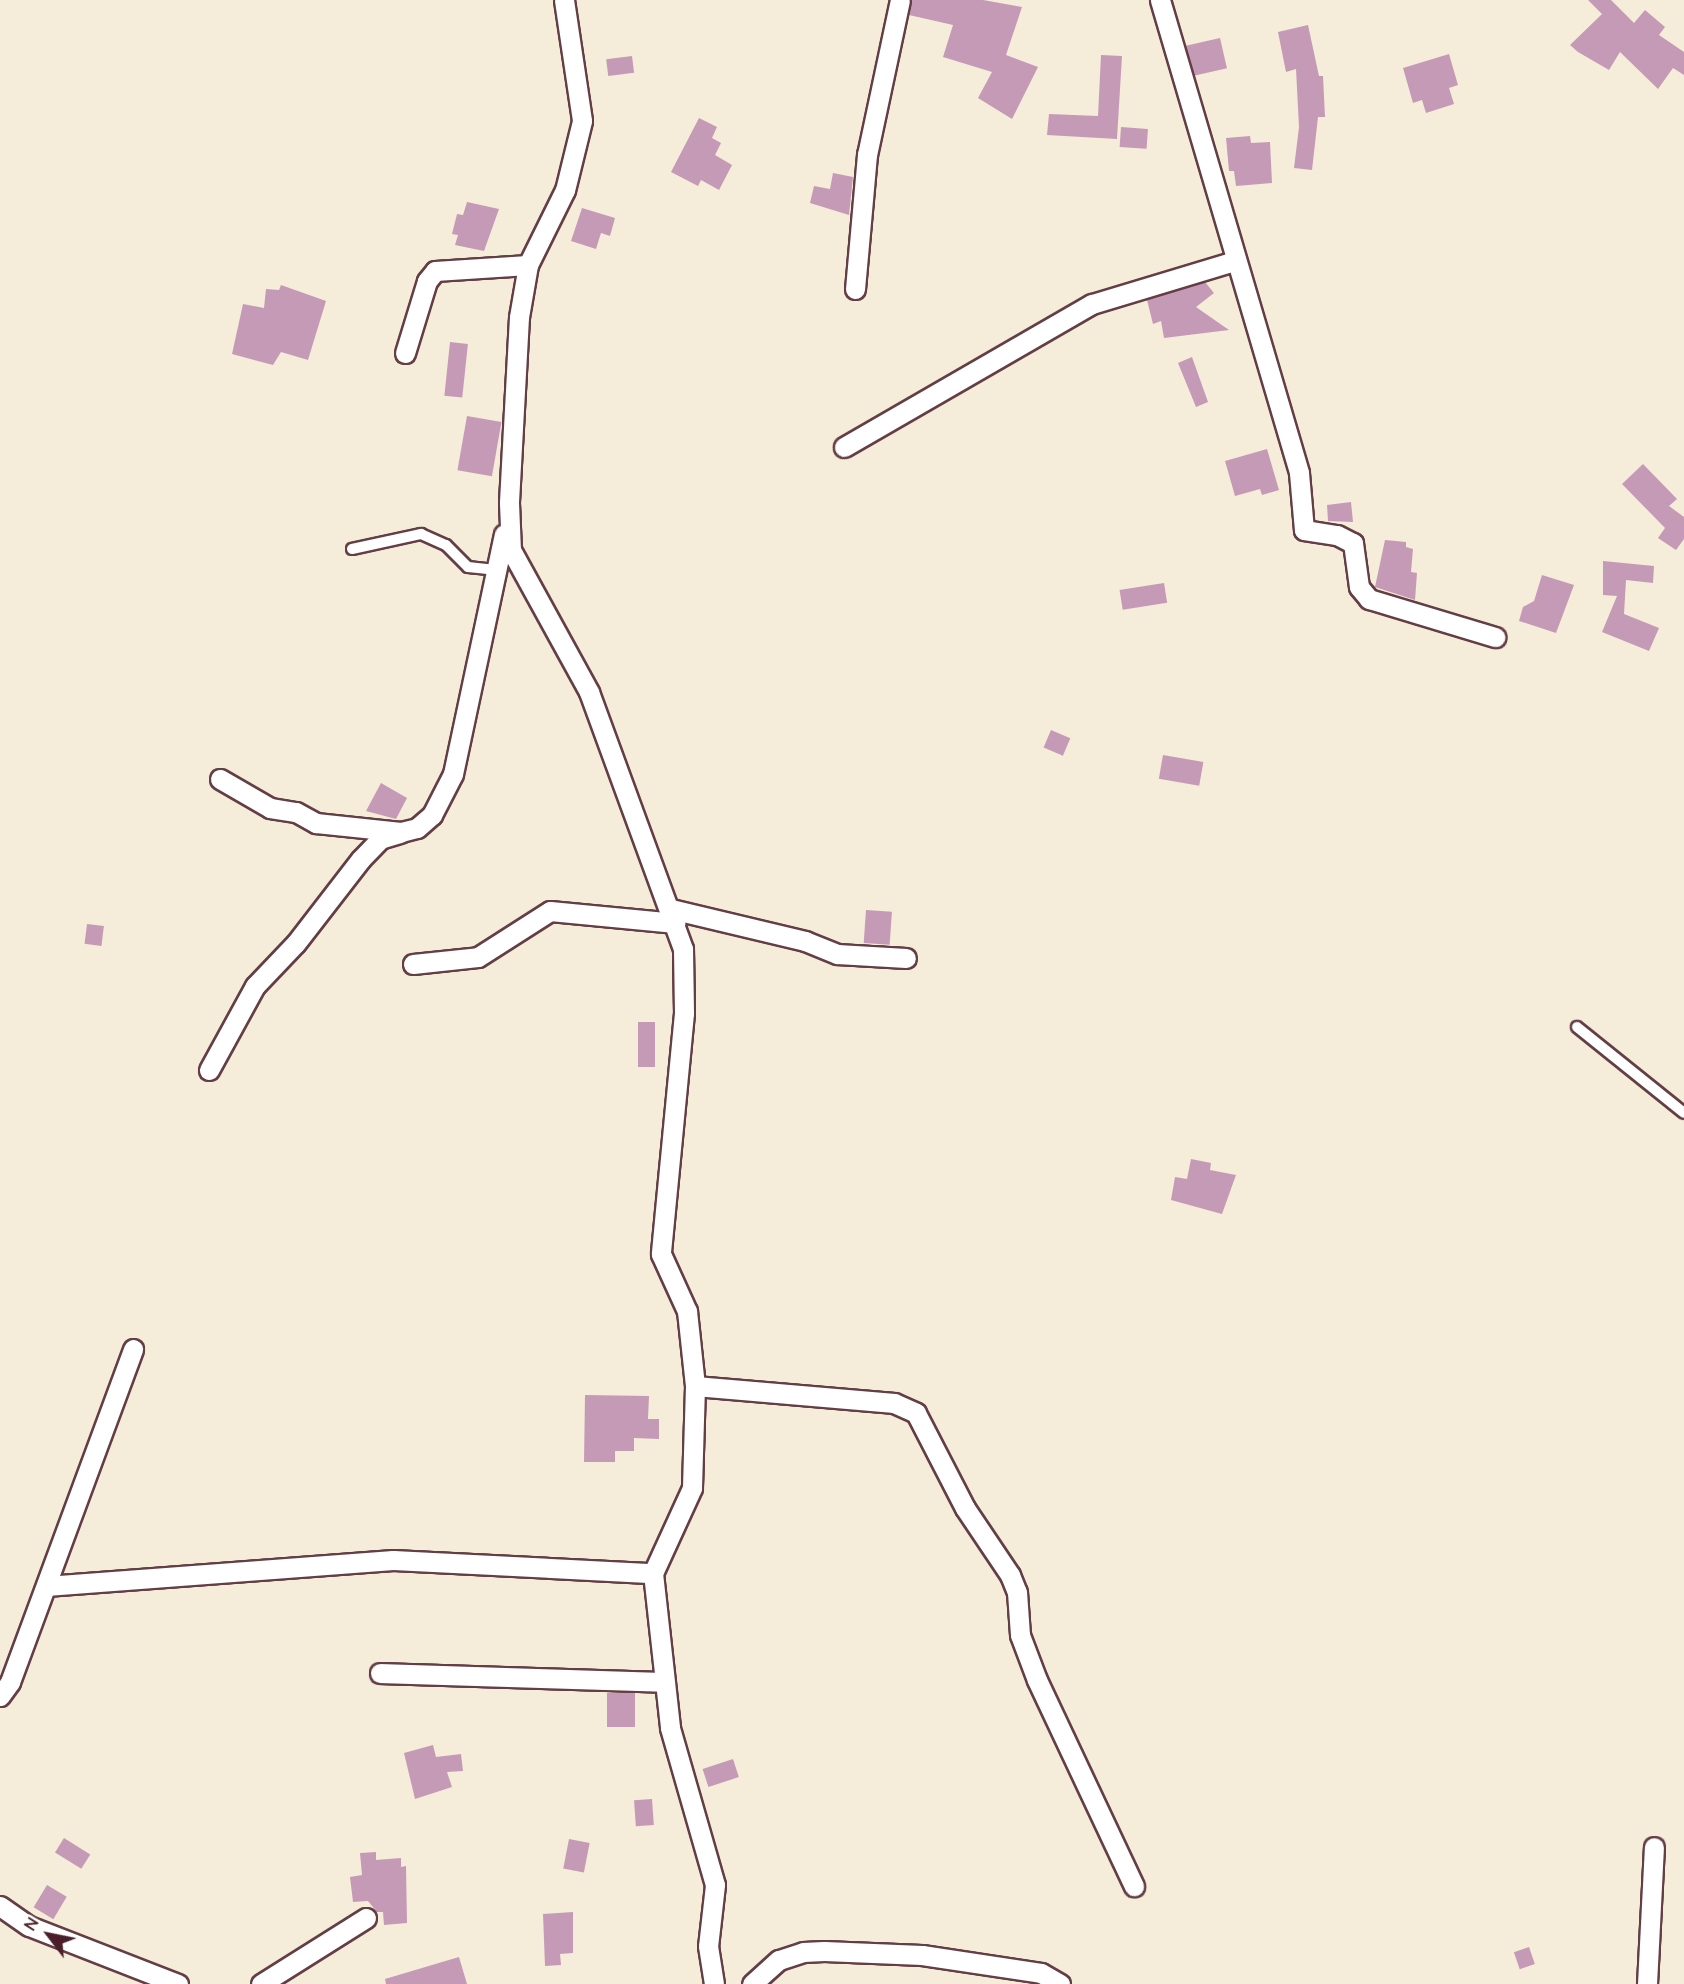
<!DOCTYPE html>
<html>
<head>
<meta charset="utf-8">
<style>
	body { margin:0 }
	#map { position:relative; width:1684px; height:1984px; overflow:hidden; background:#f6ecda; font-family:"Comic Neue",sans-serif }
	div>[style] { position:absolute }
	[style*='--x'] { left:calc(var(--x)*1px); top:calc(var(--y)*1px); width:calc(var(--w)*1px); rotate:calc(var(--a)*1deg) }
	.building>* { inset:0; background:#c59ab7; transform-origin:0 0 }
	.roads { filter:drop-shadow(2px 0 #643e45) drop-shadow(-2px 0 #643e45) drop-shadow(0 2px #643e45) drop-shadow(0 -2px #643e45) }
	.lane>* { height:10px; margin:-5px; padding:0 5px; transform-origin:5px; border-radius:5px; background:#fff }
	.street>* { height:19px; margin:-9.5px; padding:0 9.5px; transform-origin:9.5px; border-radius:9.5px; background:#fff }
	span { translate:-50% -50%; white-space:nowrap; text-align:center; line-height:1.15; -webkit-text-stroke:5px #fff; paint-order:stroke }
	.north { position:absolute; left:14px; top:1900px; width:70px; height:70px; -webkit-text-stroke:5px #fff; paint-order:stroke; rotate:302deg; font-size:19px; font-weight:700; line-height:28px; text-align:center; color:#4a1f2b }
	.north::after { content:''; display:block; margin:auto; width:24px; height:32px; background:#4a1f2b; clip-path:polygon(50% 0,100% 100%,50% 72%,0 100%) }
</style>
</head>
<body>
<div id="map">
	<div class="building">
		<i style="clip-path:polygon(912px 0,983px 0,1022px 7px,1006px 55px,1038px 67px,1012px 119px,978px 98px,992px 72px,943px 57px,953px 25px,909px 15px)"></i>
		<i style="clip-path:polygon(1588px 0,1611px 0,1634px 23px,1645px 10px,1665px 27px,1659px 35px,1684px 52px,1684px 75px,1673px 68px,1658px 89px,1620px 52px,1609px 70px,1578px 52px,1570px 45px,1602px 14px)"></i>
		<i style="clip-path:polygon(1308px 25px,1319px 76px,1323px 76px,1325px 117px,1318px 117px,1312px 170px,1294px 168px,1299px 127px,1296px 69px,1286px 72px,1278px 32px)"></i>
		<i style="left:1220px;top:38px;width:31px;height:35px;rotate:77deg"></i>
		<i style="clip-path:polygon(1449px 54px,1458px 85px,1449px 88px,1454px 104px,1426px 113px,1422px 100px,1413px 103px,1403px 68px)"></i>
		<i style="clip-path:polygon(1101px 55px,1122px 56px,1117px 139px,1047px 135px,1049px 114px,1098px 116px)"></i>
		<i style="left:632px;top:56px;width:17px;height:26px;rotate:83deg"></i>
		<i style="clip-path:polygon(699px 118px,717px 127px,712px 138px,721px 143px,715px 155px,732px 165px,719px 190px,701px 180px,698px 186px,671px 172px)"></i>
		<i style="left:1121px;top:127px;width:27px;height:20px;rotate:4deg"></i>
		<i style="clip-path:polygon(1250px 136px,1251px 143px,1270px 142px,1272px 183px,1236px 186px,1234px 171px,1229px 171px,1226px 138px)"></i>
		<i style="clip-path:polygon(833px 173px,853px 177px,849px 215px,810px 203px,814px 186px,830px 189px)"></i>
		<i style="clip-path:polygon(467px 202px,499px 209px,484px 251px,455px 245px,458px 235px,452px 234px,457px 214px,463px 215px)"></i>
		<i style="clip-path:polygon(582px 208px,615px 218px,610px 236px,601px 233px,596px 249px,571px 241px)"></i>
		<i style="clip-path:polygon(1205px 282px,1214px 293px,1196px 307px,1229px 330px,1164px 338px,1161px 321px,1153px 324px,1147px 300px)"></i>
		<i style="clip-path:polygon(281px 285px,326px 301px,308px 360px,281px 352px,273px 365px,232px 354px,243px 304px,264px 308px,266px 289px,279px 290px)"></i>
		<i style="left:450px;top:342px;width:18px;height:54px;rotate:6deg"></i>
		<i style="clip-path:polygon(1192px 357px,1208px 402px,1196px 407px,1178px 363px)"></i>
		<i style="left:467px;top:416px;width:35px;height:55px;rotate:10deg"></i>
		<i style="clip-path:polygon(1267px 449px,1279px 490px,1262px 495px,1260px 489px,1235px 496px,1225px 461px)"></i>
		<i style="clip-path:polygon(1643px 464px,1677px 499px,1669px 506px,1684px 517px,1684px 539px,1676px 550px,1658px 538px,1665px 528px,1622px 484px)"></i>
		<i style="clip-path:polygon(1351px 502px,1353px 522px,1328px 521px,1327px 505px)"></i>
		<i style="clip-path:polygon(1385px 540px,1406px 542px,1406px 547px,1413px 549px,1411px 572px,1417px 573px,1415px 600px,1375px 587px)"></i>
		<i style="clip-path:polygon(1603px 561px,1654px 566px,1653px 583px,1626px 580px,1624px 614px,1659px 628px,1649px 651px,1602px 632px,1617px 596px,1603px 595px)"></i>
		<i style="clip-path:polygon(1542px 575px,1574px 585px,1556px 633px,1519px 621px,1523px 607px,1534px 601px)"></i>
		<i style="left:1164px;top:583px;width:20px;height:45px;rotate:81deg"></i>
		<i style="left:1051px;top:730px;width:21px;height:19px;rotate:23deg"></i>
		<i style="left:1163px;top:755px;width:41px;height:24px;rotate:10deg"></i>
		<i style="clip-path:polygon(381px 783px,407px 798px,396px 819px,366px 811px)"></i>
		<i style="left:866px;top:910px;width:26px;height:33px;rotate:4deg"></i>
		<i style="left:87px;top:924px;width:17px;height:20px;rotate:7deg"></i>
		<i style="left:655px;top:1022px;width:45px;height:17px;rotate:90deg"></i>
		<i style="clip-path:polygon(1191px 1159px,1211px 1163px,1210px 1170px,1236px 1175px,1222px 1214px,1171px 1200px,1175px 1177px,1187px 1179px)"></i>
		<i style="clip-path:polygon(585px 1395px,649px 1396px,648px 1419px,659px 1419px,659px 1439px,634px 1438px,634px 1451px,615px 1451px,615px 1462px,584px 1462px)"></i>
		<i style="left:607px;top:1693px;width:28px;height:34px"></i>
		<i style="clip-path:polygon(433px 1745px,436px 1757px,461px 1754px,463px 1771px,447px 1772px,452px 1787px,415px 1799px,404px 1753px)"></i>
		<i style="left:733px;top:1759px;width:19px;height:32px;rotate:72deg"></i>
		<i style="left:652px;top:1799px;width:26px;height:18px;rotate:86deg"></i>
		<i style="left:64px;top:1838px;width:31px;height:17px;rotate:32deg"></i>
		<i style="left:569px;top:1839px;width:21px;height:30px;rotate:11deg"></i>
		<i style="clip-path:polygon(376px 1852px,376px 1860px,401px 1858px,401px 1867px,406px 1866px,407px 1923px,384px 1925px,383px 1912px,377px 1912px,368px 1901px,353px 1902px,350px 1877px,362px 1875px,360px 1853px)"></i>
		<i style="left:47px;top:1885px;width:23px;height:26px;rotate:31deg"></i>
		<i style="clip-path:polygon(573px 1912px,573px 1953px,560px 1954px,561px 1965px,545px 1966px,543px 1914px)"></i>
		<i style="left:1529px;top:1947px;width:18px;height:16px;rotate:71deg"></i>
		<i style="clip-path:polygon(459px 1957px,467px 1984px,386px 1984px,385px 1979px)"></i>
	</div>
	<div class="roads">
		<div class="lane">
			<i style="--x:352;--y:549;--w:71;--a:-12.3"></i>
			<i style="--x:421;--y:534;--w:27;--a:24"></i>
			<i style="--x:446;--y:545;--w:31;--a:45"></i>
			<i style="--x:468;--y:567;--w:30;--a:6"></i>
			<i style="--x:1577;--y:1027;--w:137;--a:38.8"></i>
		</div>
		<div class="street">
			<i style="--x:564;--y:0;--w:122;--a:81.5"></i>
			<i style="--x:582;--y:121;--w:71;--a:103.8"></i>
			<i style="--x:565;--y:190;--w:84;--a:116.3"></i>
			<i style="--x:528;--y:265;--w:53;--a:99.8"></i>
			<i style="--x:519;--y:317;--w:186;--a:93.1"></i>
			<i style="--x:509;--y:503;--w:47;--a:87.6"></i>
			<i style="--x:511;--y:550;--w:162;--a:61.2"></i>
			<i style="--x:589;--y:692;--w:274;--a:69.9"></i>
			<i style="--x:683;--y:949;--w:64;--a:89.1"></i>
			<i style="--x:684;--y:1013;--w:242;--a:95.5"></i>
			<i style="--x:661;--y:1254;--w:63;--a:65.5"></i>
			<i style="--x:687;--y:1311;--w:75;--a:83.9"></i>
			<i style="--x:695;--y:1386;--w:102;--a:91.7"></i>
			<i style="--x:692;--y:1488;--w:94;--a:114.6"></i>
			<i style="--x:653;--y:1573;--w:156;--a:83.7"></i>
			<i style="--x:670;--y:1728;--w:163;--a:74"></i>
			<i style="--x:715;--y:1885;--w:61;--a:96.5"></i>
			<i style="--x:708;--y:1946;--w:38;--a:81"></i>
			<i style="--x:1160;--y:0;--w:493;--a:73.6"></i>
			<i style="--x:1299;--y:473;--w:57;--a:85"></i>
			<i style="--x:1304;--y:530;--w:33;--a:9"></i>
			<i style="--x:1337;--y:535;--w:18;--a:27"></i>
			<i style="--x:1353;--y:543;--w:44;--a:82.2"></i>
			<i style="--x:1359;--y:587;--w:16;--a:50"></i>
			<i style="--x:1369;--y:599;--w:132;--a:16.8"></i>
			<i style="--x:855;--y:289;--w:135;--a:-84.9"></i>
			<i style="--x:867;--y:155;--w:158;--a:-78"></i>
			<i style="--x:405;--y:353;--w:75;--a:-73"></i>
			<i style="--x:427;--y:281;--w:13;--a:-51"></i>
			<i style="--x:435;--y:271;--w:93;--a:-3.7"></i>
			<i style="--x:844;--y:447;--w:286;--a:-30"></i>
			<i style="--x:1092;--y:304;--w:148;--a:-16.8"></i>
			<i style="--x:220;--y:779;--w:58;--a:30.1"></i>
			<i style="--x:270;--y:808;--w:26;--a:9"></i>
			<i style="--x:296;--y:812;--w:23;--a:29"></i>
			<i style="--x:316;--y:823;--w:85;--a:6"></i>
			<i style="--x:401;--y:832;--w:16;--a:-14"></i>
			<i style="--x:417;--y:828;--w:20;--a:-41"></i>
			<i style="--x:432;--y:815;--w:46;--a:-62.9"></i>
			<i style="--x:453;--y:774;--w:245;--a:-78"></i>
			<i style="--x:671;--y:909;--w:138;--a:13.4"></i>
			<i style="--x:805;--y:941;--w:35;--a:22"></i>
			<i style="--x:837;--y:954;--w:69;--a:3.3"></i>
			<i style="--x:413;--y:964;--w:65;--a:-6.1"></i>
			<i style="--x:478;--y:957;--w:85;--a:-32.6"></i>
			<i style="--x:550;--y:911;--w:126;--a:5.5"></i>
			<i style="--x:209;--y:1070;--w:96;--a:-61.3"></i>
			<i style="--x:255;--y:986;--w:59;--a:-46.4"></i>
			<i style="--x:296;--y:943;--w:106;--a:-52.3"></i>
			<i style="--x:361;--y:859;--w:28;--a:-46"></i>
			<i style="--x:380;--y:839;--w:21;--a:-17"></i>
			<i style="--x:695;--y:1386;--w:200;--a:4.9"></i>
			<i style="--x:894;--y:1403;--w:24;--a:24"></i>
			<i style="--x:916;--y:1413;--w:107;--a:62.7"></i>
			<i style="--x:965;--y:1508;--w:81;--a:56.1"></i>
			<i style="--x:1010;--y:1575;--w:18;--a:68"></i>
			<i style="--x:1017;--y:1592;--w:43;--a:86"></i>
			<i style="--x:1020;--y:1635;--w:48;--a:69.3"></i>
			<i style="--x:1037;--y:1680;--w:228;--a:64.8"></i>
			<i style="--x:46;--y:1586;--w:348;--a:-4.3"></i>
			<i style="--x:393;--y:1560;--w:260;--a:2.9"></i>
			<i style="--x:380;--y:1673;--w:281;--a:1.8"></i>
			<i style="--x:0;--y:1696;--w:17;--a:-54"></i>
			<i style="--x:10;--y:1682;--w:355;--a:-69.7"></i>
			<i style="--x:0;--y:1906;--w:35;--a:35"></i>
			<i style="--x:29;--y:1926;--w:160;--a:21.3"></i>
			<i style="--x:261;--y:1984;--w:124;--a:-32.2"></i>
			<i style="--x:752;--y:1984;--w:36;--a:-42"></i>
			<i style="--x:779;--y:1960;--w:25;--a:-18"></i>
			<i style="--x:803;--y:1952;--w:21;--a:-3"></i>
			<i style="--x:824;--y:1951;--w:98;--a:2.3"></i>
			<i style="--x:922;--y:1955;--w:120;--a:8.6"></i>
			<i style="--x:1041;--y:1973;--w:22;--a:30"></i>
			<i style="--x:1647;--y:1984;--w:137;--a:-87.1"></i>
		</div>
	</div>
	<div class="north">N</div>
</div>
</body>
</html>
